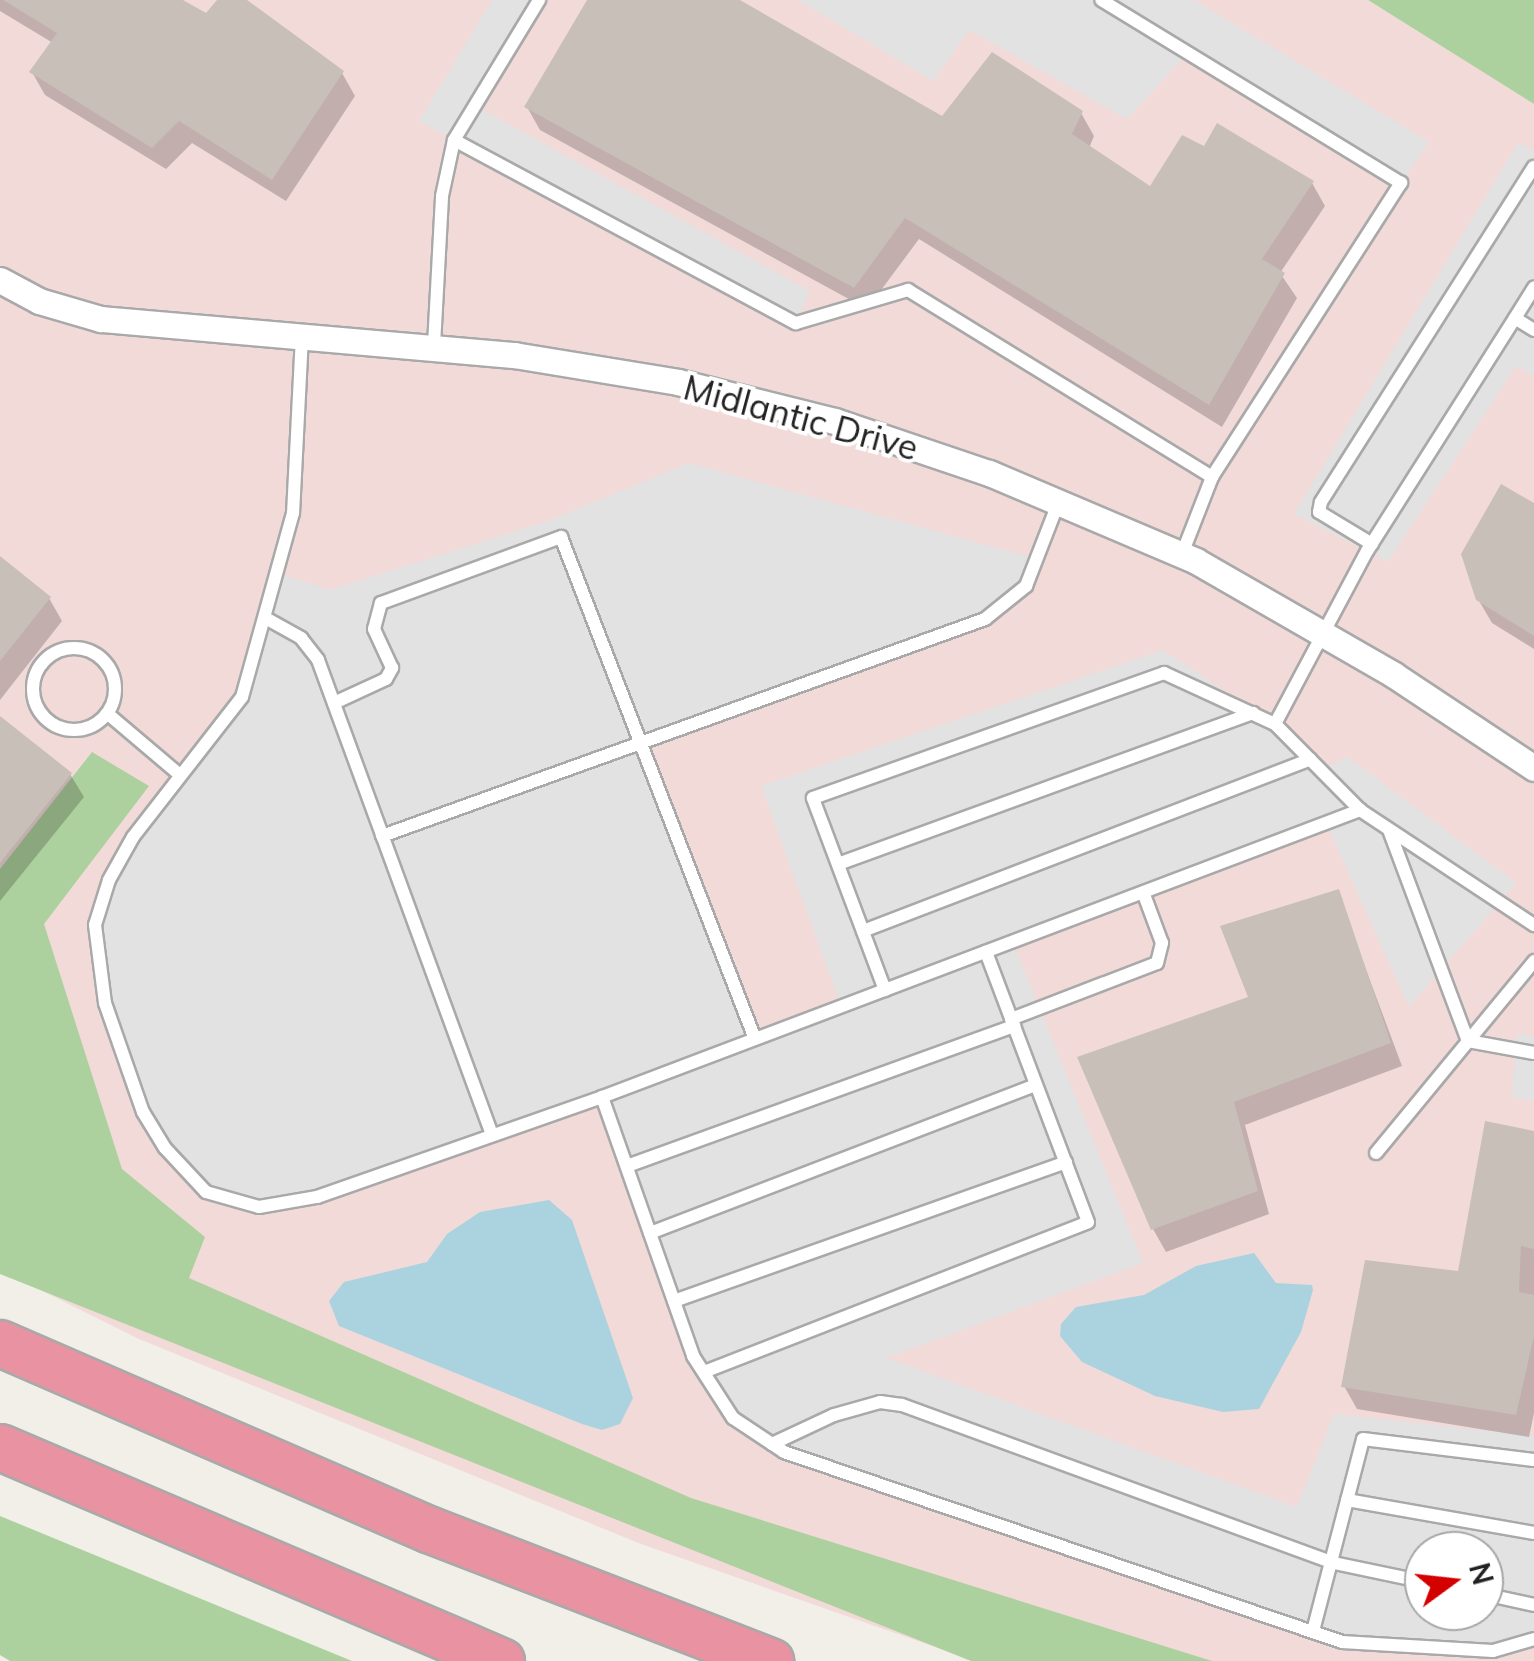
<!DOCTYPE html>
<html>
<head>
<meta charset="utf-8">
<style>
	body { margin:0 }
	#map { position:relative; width:1534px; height:1661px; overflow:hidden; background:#f2efe9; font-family:Mulish,sans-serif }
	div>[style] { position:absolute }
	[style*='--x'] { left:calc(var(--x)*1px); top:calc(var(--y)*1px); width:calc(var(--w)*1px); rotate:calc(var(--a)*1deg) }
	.commercial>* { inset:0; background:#f2dad9 }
	.forest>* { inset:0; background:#add19e }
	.parking>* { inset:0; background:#e2e2e2 }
	.water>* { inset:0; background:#aad3df }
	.shadow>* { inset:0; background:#0003 }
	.building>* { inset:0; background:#c7bfb8 }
	.roads { filter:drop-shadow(2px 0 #a9a9a9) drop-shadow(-2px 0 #a9a9a9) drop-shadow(0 2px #a9a9a9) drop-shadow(0 -2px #a9a9a9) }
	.service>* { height:12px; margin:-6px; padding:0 6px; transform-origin:6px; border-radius:6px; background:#fff }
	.service>.ring { margin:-6px; padding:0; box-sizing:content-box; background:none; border:12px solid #fff; border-radius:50% }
	.minor>* { height:25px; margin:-12.5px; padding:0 12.5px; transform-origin:12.5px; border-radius:12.5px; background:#fff }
	.motorway>* { height:45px; margin:-22.5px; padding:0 22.5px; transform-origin:22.5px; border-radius:22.5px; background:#e892a2 }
	span { translate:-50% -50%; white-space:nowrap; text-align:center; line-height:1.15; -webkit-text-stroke:8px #fff; paint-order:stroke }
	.street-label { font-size:35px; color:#222 }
	.north { position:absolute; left:1404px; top:1531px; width:100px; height:100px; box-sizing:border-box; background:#fff; border:2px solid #a7a7a7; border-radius:50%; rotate:75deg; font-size:28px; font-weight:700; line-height:40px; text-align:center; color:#222 }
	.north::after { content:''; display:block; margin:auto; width:35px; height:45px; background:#d40000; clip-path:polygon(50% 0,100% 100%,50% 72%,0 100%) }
</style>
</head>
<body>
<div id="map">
	<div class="commercial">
		<i style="clip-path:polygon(evenodd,0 0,1368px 0,1534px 104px,1534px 1661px,975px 1661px,641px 1544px,139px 1339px,0 1270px,0 0,1424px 1551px,1484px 1551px,1484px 1611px,1424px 1611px,1424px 1551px)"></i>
	</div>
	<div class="forest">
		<i style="clip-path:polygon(1368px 0,1534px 0,1534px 104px)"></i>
		<i style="clip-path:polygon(92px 752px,149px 786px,44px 924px,122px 1169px,205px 1237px,189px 1278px,691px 1498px,1212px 1661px,971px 1661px,0 1274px,0 869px)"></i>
		<i style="clip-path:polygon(0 1516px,352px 1661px,10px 1661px,0 1655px)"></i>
	</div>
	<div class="parking">
		<i style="clip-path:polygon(492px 0,539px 0,476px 106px,810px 291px,796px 323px,419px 121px)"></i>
		<i style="clip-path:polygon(798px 0,1194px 0,1429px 142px,1401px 183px,1188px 53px,1127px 119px,969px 30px,933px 81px)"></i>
		<i style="clip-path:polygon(1518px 143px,1534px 150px,1534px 375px,1516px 366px,1388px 562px,1294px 514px)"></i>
		<i style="clip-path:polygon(evenodd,689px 463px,1036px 559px,1026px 586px,985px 619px,640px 739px,755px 1039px,841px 1006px,761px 786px,1163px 650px,1275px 724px,1320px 770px,1348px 757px,1516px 883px,1409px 1007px,1326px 823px,1013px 943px,1143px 1263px,886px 1358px,1297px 1507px,1334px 1414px,1534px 1436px,1534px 1639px,1493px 1651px,1342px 1642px,784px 1452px,733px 1418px,693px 1356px,602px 1098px,289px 1206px,206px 1192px,143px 1112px,105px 1003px,95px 925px,109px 880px,242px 697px,279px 574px,330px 590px,551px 520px,689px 463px,1424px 1551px,1484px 1551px,1484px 1611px,1424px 1611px,1424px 1551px)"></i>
		<i style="clip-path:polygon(1517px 1034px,1534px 1037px,1534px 1101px,1512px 1097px)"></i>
	</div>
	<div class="water">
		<i style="clip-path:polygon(549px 1200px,572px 1220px,633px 1398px,620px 1424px,602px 1430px,582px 1424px,339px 1326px,329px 1301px,344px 1282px,427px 1262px,447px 1234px,480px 1212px)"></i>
		<i style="clip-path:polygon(1254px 1253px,1276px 1283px,1312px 1285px,1313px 1290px,1301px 1332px,1259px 1409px,1223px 1412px,1155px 1396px,1082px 1362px,1060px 1336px,1061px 1324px,1076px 1307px,1144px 1295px,1196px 1266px)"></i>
	</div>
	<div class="shadow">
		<i style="clip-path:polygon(0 0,178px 0,206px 16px,221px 0,243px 0,342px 73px,355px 96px,286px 201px,192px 143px,166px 169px,45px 95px,32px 72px,53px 43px,0 11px)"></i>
		<i style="clip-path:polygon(589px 0,735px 0,942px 119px,1081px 113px,1094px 136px,1089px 148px,1151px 189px,1205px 149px,1312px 183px,1325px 206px,1280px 273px,1297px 298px,1222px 427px,919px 239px,867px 309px,540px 130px,527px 107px)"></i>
		<i style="clip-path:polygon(1534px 506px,1534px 649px,1492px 623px,1478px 599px)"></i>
		<i style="clip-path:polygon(0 559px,49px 598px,62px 621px,0 700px)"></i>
		<i style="clip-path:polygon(0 720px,70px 774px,84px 797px,0 901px)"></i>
		<i style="clip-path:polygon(1337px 892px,1402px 1066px,1245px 1125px,1269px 1214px,1166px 1252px,1153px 1229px,1251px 999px)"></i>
		<i style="clip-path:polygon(1534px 1133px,1534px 1413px,1529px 1437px,1357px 1409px,1344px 1386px,1460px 1274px)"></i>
	</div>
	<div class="building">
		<i style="clip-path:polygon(3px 0,183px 0,206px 13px,217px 0,247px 0,344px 71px,272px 180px,179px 121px,152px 148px,29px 72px,57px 33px)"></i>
		<i style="clip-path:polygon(587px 0,740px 0,942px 116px,992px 52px,1083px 111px,1072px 134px,1150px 186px,1182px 135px,1204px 146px,1217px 123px,1314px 181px,1262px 259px,1285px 273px,1209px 405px,905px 218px,854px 288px,524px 107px)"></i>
		<i style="clip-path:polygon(1501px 484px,1534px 503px,1534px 636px,1476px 600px,1461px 554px)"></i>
		<i style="clip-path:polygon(0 556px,51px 597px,0 661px)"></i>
		<i style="clip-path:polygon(0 716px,72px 773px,0 863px)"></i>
		<i style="clip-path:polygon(1339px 889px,1391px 1043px,1234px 1102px,1258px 1191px,1151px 1230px,1077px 1057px,1248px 997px,1220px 926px)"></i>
		<i style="clip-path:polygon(1485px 1121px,1534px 1131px,1534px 1249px,1521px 1246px,1519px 1292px,1534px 1295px,1534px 1336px,1516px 1415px,1341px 1387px,1365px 1260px,1458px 1271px)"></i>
	</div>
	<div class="roads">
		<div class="service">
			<i style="--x:454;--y:140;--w:388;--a:28.2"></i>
			<i style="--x:796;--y:323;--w:117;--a:-16.4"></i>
			<i style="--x:908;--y:290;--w:357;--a:31.6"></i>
			<i style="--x:1212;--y:477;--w:350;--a:-57.3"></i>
			<i style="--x:1401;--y:183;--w:351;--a:-148.6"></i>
			<i style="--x:1515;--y:318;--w:36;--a:-58"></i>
			<i style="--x:1534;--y:330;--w:22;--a:-148"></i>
			<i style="--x:1515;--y:318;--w:276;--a:122.4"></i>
			<i style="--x:1367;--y:551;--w:196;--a:118"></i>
			<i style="--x:1275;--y:724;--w:121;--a:45.3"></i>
			<i style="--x:1360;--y:810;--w:209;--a:33.5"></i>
			<i style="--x:302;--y:336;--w:177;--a:92.9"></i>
			<i style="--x:293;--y:513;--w:191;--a:105.5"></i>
			<i style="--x:242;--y:697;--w:177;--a:127.9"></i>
			<i style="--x:133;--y:837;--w:49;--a:119.2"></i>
			<i style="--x:109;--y:880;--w:47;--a:107.3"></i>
			<i style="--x:95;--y:925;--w:79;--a:82.7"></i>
			<i style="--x:105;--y:1003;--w:115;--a:70.8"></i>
			<i style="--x:143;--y:1112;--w:42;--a:58.6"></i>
			<i style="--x:165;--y:1148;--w:60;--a:47"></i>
			<i style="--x:206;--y:1192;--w:55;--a:15.8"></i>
			<i style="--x:259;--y:1207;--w:59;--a:-9.8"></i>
			<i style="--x:317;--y:1197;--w:302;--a:-19.3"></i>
			<i style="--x:602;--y:1097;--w:811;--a:-20.74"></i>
			<i style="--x:434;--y:345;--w:149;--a:-86.9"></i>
			<i style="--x:442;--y:196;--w:57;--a:-77.9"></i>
			<i style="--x:454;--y:140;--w:164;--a:-58.7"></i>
			<i style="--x:1372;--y:544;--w:62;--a:-148.9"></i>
			<i style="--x:1319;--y:512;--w:10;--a:-79"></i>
			<i style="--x:1321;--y:502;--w:397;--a:-57.6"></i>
			<i style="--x:1182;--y:554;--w:83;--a:-68.7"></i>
			<i style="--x:269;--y:620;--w:37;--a:29"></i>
			<i style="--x:301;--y:638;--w:28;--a:52"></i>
			<i style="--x:318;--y:660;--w:503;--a:69.87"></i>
			<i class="ring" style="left:33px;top:648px;width:70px;height:70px"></i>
			<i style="--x:334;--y:703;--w:57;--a:-24.8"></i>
			<i style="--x:386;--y:679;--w:13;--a:-61"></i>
			<i style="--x:392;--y:668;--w:43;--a:-114.8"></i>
			<i style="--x:374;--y:629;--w:27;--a:-75"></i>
			<i style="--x:381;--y:603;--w:192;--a:-20.1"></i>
			<i style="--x:561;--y:537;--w:538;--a:68.87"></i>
			<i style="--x:108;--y:714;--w:94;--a:40.3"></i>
			<i style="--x:1389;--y:830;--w:225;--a:69.5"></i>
			<i style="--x:1468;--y:1041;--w:67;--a:10.3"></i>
			<i style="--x:382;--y:836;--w:641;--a:-19.79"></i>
			<i style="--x:985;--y:619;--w:53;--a:-38.8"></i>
			<i style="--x:1026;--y:586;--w:91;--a:-68.8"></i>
			<i style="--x:838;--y:864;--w:442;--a:-20"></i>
			<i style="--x:863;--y:931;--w:479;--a:-21"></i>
			<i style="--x:885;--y:990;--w:205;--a:-110.6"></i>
			<i style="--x:813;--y:798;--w:373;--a:-19.6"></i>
			<i style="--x:1164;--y:673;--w:122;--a:24.7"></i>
			<i style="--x:1011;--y:1019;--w:156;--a:-21"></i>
			<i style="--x:1157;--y:963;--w:21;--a:-76"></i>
			<i style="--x:1162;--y:943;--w:54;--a:-110.4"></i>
			<i style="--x:602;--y:1097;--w:275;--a:70.6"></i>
			<i style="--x:693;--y:1356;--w:74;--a:57.2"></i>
			<i style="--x:733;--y:1418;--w:61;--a:33.7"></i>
			<i style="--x:784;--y:1452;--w:589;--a:18.8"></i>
			<i style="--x:1342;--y:1642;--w:151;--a:3.4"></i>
			<i style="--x:1493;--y:1651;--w:43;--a:-16.3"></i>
			<i style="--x:1376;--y:1153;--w:249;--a:-50.5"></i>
			<i style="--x:627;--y:1166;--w:412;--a:-19.9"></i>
			<i style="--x:650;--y:1233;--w:413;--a:-21"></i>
			<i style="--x:674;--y:1301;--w:416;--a:-19.5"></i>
			<i style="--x:704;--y:1372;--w:412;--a:-21.3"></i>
			<i style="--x:1088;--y:1222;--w:289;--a:-110.7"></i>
			<i style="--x:772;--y:1444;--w:68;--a:-25.1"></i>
			<i style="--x:834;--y:1415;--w:48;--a:-15.8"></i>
			<i style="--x:880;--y:1402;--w:22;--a:8"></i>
			<i style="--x:902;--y:1405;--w:460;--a:20.1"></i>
			<i style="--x:1334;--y:1563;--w:92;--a:11.9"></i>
			<i style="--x:1347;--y:1500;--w:190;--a:10"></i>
			<i style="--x:1484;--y:1594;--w:51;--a:12.4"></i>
			<i style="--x:1313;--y:1631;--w:198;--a:-75.4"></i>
			<i style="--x:1363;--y:1439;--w:172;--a:7"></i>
		</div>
		<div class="minor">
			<i style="--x:0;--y:280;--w:44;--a:28.3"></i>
			<i style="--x:39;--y:301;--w:65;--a:16.2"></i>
			<i style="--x:101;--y:319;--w:415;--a:5"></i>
			<i style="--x:514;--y:355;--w:166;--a:9.3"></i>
			<i style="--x:678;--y:382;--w:162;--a:14"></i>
			<i style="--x:835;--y:421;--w:163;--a:18.7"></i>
			<i style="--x:989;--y:473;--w:225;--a:23"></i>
			<i style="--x:1196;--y:561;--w:228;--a:29.9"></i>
			<i style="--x:1394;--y:675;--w:168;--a:33.6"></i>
		</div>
		<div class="motorway">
			<i style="--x:0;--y:1343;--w:467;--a:23.5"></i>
			<i style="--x:428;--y:1529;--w:367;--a:21.1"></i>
			<i style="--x:0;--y:1447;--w:545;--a:23.13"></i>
		</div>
	</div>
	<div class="street-label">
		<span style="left:801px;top:417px;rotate:15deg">Midlantic Drive</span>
	</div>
	<div class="north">N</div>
</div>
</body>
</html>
